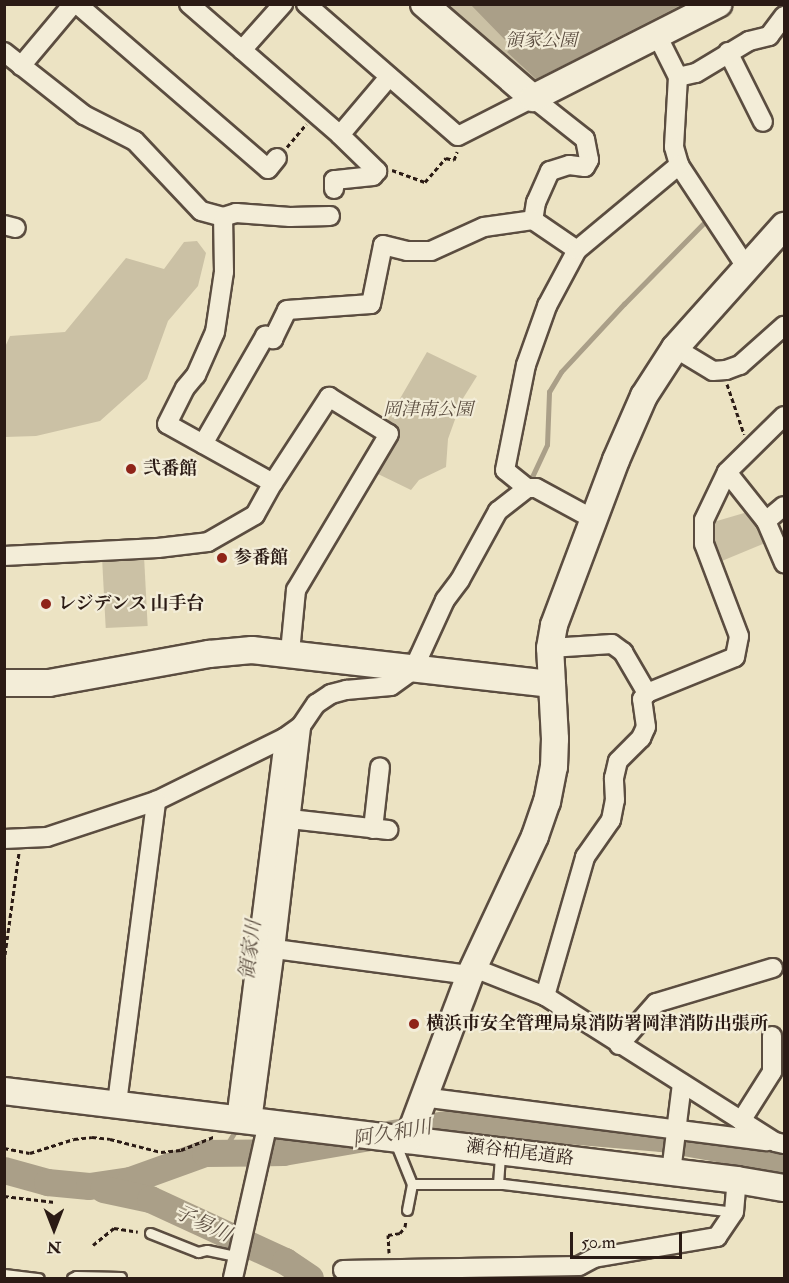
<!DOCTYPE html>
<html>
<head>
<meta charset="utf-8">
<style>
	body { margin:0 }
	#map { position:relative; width:789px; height:1283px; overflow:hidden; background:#ece3c3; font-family:"IM FELL Double Pica","Noto Serif JP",serif }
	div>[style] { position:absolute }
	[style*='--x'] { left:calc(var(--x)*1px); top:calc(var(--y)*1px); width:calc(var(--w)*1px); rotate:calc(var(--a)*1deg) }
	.green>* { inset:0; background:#cbc1a5; transform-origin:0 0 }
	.water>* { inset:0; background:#aa9f88 }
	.stream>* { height:4.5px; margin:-2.25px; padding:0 2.25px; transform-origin:2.25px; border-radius:2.25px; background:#aa9f88 }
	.river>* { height:27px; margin:-13.5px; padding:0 13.5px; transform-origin:13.5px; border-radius:13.5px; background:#aa9f88 }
	.path>* { height:3px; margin-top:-1.5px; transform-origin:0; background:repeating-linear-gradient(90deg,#2b1b15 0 4.5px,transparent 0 7.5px) }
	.roads { filter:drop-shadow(2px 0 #5b4d40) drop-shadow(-2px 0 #5b4d40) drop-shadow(0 2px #5b4d40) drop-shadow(0 -2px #5b4d40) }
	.lane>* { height:9px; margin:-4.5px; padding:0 4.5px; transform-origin:4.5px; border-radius:4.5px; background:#f3edd8 }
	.street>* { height:18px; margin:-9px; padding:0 9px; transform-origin:9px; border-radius:9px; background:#f3edd8 }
	.secondary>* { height:26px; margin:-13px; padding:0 13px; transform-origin:13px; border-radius:13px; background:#f3edd8 }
	.dots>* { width:16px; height:16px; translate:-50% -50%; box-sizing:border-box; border:3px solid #f3edd8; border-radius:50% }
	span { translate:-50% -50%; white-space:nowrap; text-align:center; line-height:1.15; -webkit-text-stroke:4.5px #f3edd8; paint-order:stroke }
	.park-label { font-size:18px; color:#5b4d40; font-style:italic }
	.poi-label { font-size:18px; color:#2b1b15; font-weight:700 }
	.left { translate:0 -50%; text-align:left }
	.street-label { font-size:18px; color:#2b1b15 }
	.water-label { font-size:20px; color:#5e5043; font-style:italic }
	.frame { position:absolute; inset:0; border:6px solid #2b1b15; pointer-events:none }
	.north { position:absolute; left:24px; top:1199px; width:60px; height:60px; -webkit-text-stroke:4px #f3edd8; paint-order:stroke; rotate:180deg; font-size:16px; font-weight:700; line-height:24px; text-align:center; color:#2b1b15 }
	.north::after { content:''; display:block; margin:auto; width:21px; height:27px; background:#2b1b15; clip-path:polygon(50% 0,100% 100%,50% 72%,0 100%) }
	.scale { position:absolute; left:570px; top:1232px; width:112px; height:27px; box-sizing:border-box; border:3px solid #2b1b15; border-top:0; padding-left:8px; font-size:18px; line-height:21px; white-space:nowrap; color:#2b1b15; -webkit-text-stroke:4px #f3edd8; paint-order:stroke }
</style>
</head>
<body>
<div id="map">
	<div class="green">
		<i style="clip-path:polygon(441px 5px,695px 5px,541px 83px,531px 82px)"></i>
		<i style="clip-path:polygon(197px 241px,206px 253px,198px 286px,168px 321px,147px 379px,100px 421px,36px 436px,5px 437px,5px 347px,10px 336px,65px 332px,126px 258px,164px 269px,184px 242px)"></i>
		<i style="clip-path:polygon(427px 352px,477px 376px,462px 400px,448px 439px,446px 467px,419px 480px,411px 490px,376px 473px,400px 430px,387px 421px)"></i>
		<i style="clip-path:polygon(751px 511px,770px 541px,717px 563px,707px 544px,710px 523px)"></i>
		<i style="left:144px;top:556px;width:70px;height:42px;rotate:87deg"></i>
	</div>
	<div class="water">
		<i style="clip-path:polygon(471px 5px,681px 5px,536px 79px,507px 52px,512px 47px)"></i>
	</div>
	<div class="stream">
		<i style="--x:525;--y:480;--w:8;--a:-23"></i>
		<i style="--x:532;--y:477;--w:35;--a:-65"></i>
		<i style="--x:547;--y:445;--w:53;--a:-87.8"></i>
		<i style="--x:549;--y:392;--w:23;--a:-59"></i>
		<i style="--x:561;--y:372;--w:93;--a:-47.2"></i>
		<i style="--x:624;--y:304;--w:112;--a:-45.4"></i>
		<i style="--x:407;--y:655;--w:13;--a:-48"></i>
		<i style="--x:222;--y:1153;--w:29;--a:-59"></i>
	</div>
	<div class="river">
		<i style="--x:4;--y:1170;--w:45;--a:15.6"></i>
		<i style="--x:47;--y:1182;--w:42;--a:5.4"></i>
		<i style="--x:89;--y:1186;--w:41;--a:-8.3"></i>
		<i style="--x:130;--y:1180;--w:80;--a:-19.8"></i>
		<i style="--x:205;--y:1153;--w:78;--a:-0.7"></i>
		<i style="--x:283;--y:1152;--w:182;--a:-9.8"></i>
		<i style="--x:462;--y:1121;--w:200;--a:4.9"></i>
		<i style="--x:661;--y:1138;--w:125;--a:10.1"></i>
		<i style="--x:103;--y:1189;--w:48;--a:12"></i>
		<i style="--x:150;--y:1199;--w:149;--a:24.7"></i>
		<i style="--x:285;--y:1261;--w:30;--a:34"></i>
	</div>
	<div class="path">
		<i style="--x:287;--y:147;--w:30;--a:-50"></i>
		<i style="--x:392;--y:170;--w:35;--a:20"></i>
		<i style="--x:425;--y:182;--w:32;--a:-49"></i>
		<i style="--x:446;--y:158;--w:8;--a:14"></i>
		<i style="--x:454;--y:160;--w:9;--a:-69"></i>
		<i style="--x:727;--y:384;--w:53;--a:71.2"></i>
		<i style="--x:4;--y:962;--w:110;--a:-82.2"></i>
		<i style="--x:4;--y:1148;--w:26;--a:11"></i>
		<i style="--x:30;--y:1153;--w:46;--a:-17.7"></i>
		<i style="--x:74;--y:1139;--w:18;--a:-6"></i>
		<i style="--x:92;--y:1137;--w:18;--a:6"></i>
		<i style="--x:110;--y:1139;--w:53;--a:14.3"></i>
		<i style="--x:161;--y:1152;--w:20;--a:-6"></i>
		<i style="--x:181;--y:1150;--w:35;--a:-22"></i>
		<i style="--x:4;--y:1196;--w:51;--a:6.7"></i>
		<i style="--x:93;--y:1245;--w:27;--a:-39"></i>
		<i style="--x:114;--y:1228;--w:24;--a:9"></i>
		<i style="--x:389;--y:1253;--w:18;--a:-93"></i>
		<i style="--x:388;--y:1235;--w:12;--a:-9"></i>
		<i style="--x:400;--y:1233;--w:8;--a:-50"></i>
		<i style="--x:405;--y:1227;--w:7;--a:-82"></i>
	</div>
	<div class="roads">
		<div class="lane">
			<i style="--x:395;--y:1142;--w:45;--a:68"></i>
			<i style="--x:412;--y:1184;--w:91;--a:0"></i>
			<i style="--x:503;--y:1184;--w:233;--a:6.9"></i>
			<i style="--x:498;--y:1184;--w:30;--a:-86"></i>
			<i style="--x:407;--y:1210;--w:26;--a:-79"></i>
			<i style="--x:150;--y:1233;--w:52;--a:21.6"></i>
			<i style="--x:198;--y:1252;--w:9;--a:-13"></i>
			<i style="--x:207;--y:1250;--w:33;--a:12"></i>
			<i style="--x:4;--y:1274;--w:35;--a:7"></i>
			<i style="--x:72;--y:1278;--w:4;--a:-27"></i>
			<i style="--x:76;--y:1276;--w:45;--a:1.3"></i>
		</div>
		<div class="street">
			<i style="--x:77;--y:4;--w:252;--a:40.8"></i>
			<i style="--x:268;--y:169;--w:14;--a:-51"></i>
			<i style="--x:189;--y:4;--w:200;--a:40.9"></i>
			<i style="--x:340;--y:135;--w:52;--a:44.2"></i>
			<i style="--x:377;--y:171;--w:6;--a:129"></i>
			<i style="--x:373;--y:176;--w:39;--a:174"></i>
			<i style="--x:334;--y:180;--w:9;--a:90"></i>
			<i style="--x:306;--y:4;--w:201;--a:41"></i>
			<i style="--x:458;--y:136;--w:84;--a:-26.9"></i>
			<i style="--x:533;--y:98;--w:66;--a:38.3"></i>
			<i style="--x:585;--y:139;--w:21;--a:79"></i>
			<i style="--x:589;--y:160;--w:8;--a:120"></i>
			<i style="--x:585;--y:167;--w:16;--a:-173"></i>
			<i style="--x:569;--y:165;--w:20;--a:162"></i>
			<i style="--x:550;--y:171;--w:34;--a:114"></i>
			<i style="--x:536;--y:202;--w:18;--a:99"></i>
			<i style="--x:657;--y:35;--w:47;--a:63.4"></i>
			<i style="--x:678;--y:77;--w:70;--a:93.3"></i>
			<i style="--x:674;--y:147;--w:19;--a:74"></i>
			<i style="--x:679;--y:165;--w:113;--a:56.6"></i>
			<i style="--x:741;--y:259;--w:13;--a:45"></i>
			<i style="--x:242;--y:50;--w:62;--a:-48.3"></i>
			<i style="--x:4;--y:52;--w:102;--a:38.2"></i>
			<i style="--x:84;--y:115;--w:57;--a:27"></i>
			<i style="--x:135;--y:141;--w:96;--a:46.7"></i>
			<i style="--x:201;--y:211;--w:23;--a:15"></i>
			<i style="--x:223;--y:217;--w:14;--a:-17"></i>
			<i style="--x:236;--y:213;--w:54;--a:4.2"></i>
			<i style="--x:290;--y:217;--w:40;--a:-1.4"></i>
			<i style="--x:728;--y:52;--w:78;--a:63.4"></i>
			<i style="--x:21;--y:66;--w:81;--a:-50"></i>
			<i style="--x:678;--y:77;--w:18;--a:-13"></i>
			<i style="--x:696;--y:73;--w:62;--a:-31.1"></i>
			<i style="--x:749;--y:41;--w:21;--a:-14"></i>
			<i style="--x:769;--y:36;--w:25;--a:-53"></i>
			<i style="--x:340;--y:135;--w:76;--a:-49.8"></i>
			<i style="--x:4;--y:225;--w:12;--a:14"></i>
			<i style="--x:675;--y:348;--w:44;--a:31.2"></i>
			<i style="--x:713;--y:371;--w:13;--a:-4"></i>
			<i style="--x:726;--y:370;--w:15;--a:-20"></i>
			<i style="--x:740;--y:365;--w:59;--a:-41.6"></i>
			<i style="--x:203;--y:444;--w:125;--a:-60.1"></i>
			<i style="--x:265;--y:336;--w:9;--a:21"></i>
			<i style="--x:273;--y:339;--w:32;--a:-64"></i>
			<i style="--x:287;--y:310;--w:84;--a:-4.1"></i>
			<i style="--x:371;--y:304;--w:60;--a:-78.5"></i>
			<i style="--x:383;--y:245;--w:25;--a:14"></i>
			<i style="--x:407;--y:251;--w:24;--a:0"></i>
			<i style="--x:431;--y:251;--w:58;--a:-24.4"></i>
			<i style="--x:484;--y:227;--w:49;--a:-8.1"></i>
			<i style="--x:533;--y:220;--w:53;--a:34.3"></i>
			<i style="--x:727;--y:472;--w:63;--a:51.5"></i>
			<i style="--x:766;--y:521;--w:46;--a:66.8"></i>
			<i style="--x:273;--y:483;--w:103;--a:-56.9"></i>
			<i style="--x:329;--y:397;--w:70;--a:31.7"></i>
			<i style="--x:389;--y:434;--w:182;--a:120.8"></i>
			<i style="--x:296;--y:590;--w:62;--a:95.5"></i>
			<i style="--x:527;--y:488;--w:9;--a:0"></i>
			<i style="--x:536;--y:488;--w:67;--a:28.5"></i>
			<i style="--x:766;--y:521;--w:23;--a:-40"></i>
			<i style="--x:4;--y:556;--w:154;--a:-3"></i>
			<i style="--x:158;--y:548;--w:50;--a:-6.8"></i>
			<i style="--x:208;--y:542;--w:54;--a:-29.9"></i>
			<i style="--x:255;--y:515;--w:37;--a:-61"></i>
			<i style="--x:273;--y:483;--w:121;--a:-150.9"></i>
			<i style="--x:167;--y:424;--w:40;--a:-63.4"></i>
			<i style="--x:185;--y:388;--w:17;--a:-50"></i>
			<i style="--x:196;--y:375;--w:47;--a:-66.2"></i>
			<i style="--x:215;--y:332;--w:61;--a:-81.5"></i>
			<i style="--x:224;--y:272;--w:55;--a:-91"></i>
			<i style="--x:550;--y:648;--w:62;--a:-3.7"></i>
			<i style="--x:612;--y:644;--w:14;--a:36"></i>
			<i style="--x:623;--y:652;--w:48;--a:59.7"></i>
			<i style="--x:647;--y:693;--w:95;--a:-22.2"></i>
			<i style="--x:735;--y:657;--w:21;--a:-79"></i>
			<i style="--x:739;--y:636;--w:98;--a:-110.8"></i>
			<i style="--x:704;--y:544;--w:24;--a:-90"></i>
			<i style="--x:704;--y:520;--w:53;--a:-64.4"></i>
			<i style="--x:727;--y:472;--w:80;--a:-44.5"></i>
			<i style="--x:290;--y:819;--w:99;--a:6.4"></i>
			<i style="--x:373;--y:829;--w:62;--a:-83.6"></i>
			<i style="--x:4;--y:839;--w:43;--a:-2.7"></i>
			<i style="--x:47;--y:837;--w:115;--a:-18.3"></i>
			<i style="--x:156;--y:801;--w:143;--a:-26.2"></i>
			<i style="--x:284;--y:738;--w:21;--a:-35"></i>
			<i style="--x:301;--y:726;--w:27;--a:-56"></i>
			<i style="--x:316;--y:704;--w:18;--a:-34"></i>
			<i style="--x:331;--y:694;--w:16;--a:-15"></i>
			<i style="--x:346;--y:690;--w:45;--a:-5.1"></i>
			<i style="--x:391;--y:686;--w:27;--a:-36"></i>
			<i style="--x:413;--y:670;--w:77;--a:-65.4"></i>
			<i style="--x:445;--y:600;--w:25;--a:-53"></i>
			<i style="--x:460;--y:580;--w:79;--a:-61.2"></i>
			<i style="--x:498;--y:511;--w:37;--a:-38"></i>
			<i style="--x:527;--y:488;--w:28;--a:-141"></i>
			<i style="--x:505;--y:470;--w:107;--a:-78.7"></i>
			<i style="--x:526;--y:365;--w:63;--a:-70.4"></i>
			<i style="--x:547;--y:306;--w:64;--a:-61.8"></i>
			<i style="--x:577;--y:250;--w:133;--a:-39.8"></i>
			<i style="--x:275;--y:949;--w:197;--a:7.6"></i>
			<i style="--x:474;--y:968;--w:76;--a:21.5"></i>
			<i style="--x:545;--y:996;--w:272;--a:32.4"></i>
			<i style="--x:775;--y:1142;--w:9;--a:13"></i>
			<i style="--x:545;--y:996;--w:145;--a:-73.9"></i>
			<i style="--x:585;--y:857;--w:45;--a:-54.9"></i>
			<i style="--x:611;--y:820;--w:20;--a:-79"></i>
			<i style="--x:615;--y:800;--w:22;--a:-93"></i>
			<i style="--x:614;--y:778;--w:17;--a:-77"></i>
			<i style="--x:618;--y:761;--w:33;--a:-45"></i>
			<i style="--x:641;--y:738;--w:12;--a:-66"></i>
			<i style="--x:646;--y:727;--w:28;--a:-98"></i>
			<i style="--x:642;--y:699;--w:8;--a:-50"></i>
			<i style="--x:619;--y:1045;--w:56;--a:-48.6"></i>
			<i style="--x:656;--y:1003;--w:122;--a:-16.7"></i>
			<i style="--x:422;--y:1097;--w:348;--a:7.3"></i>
			<i style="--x:117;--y:1103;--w:305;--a:-82.6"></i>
			<i style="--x:236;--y:1120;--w:385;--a:-82.8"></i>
			<i style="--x:252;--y:1121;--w:174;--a:-82.4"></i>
			<i style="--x:275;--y:949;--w:225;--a:-83.3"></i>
			<i style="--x:741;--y:1121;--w:58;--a:-57.7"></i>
			<i style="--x:772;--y:1072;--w:36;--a:-90"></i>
			<i style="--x:671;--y:1172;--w:89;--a:-82.9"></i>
			<i style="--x:343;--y:1270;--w:236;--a:-1"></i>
			<i style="--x:579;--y:1266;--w:17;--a:-28"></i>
			<i style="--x:594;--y:1258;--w:125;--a:-9.7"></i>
			<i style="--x:717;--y:1237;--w:30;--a:-56"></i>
			<i style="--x:734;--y:1212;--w:32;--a:-85"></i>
			<i style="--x:233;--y:1278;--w:159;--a:-77.3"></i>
		</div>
		<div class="secondary">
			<i style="--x:424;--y:4;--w:144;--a:40.8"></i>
			<i style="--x:533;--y:98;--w:208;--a:-26.9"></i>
			<i style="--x:4;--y:683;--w:45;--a:0"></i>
			<i style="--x:49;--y:683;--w:163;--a:-10.3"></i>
			<i style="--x:209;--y:654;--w:43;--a:-5.3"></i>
			<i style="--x:252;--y:650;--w:302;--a:6.5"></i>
			<i style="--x:4;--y:1091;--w:738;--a:6.92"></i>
			<i style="--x:737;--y:1180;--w:48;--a:9.7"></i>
			<i style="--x:408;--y:1140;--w:176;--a:-69.4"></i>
			<i style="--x:470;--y:975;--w:153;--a:-64.9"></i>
			<i style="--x:535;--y:836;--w:36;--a:-71"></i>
			<i style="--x:547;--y:802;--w:36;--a:-79"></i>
			<i style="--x:554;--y:767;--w:28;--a:-88"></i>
			<i style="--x:555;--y:739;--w:91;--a:-93.1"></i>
			<i style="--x:550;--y:648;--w:23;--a:-80"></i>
			<i style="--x:554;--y:625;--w:176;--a:-69.4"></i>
			<i style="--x:616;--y:460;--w:70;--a:-66.4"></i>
			<i style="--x:644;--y:396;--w:57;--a:-57.1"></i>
			<i style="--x:675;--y:348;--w:164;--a:-48.2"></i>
		</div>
	</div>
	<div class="dots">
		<i style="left:131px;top:469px;background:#8f2418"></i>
		<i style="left:222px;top:558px;background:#8f2418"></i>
		<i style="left:46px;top:604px;background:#8f2418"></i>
		<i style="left:414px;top:1024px;background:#8f2418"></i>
	</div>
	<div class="park-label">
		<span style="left:541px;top:41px">領家公園</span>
		<span style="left:428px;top:410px">岡津南公園</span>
	</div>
	<div class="poi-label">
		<span class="left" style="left:143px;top:469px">弐番館</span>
		<span class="left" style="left:234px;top:558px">参番館</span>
		<span class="left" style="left:58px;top:604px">レジデンス 山手台</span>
		<span class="left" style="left:426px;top:1024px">横浜市安全管理局泉消防署岡津消防出張所</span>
	</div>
	<div class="street-label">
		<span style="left:520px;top:1153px;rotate:7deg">瀬谷柏尾道路</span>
	</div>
	<div class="water-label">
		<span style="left:250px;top:950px;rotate:-83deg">領家川</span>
		<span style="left:392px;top:1133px;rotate:-10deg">阿久和川</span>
		<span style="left:203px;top:1223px;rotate:25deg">子易川</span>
	</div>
	<div class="frame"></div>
	<div class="north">N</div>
	<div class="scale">50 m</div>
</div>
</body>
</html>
